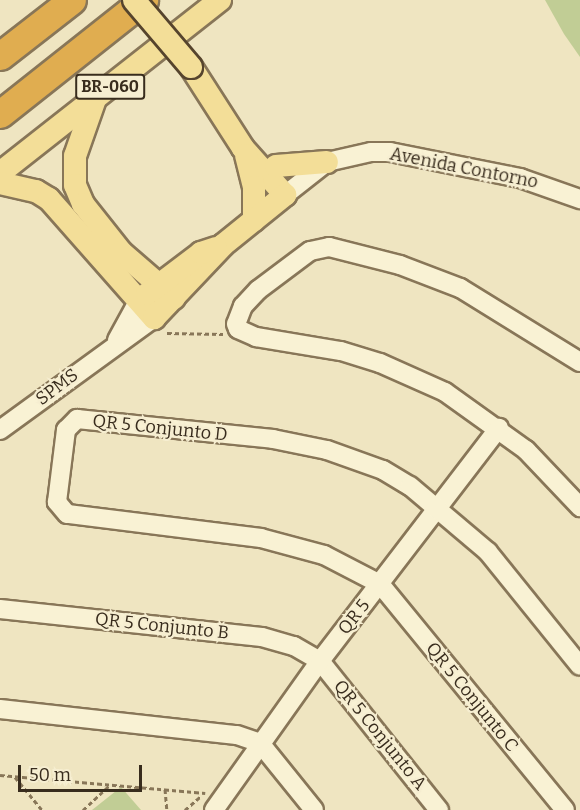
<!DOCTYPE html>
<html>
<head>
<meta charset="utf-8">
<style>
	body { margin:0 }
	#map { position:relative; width:580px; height:810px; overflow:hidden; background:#efe5c1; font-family:Bitter,serif }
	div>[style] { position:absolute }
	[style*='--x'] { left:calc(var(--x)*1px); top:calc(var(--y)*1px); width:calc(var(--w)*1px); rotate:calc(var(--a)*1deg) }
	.green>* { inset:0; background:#c1cd95 }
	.path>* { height:3px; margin-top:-1.5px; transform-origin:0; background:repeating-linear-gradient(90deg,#887658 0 4.5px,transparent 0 7.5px) }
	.roads { filter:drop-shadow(2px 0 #887658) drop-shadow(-2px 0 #887658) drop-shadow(0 2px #887658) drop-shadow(0 -2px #887658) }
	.minor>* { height:18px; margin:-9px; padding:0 9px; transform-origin:9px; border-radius:9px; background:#f9f2d4 }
	.major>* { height:22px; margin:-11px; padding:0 11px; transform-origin:11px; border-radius:11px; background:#f3de98 }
	.highway>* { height:27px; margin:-13.5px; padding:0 13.5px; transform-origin:13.5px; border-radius:13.5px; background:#e0ad50 }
	.bridges { filter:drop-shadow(2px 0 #56442d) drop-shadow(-2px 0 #56442d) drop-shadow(0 2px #56442d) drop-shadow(0 -2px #56442d) }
	.major-bridge>* { height:22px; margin:-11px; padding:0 11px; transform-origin:11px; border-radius:11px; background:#f3de98 }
	span { translate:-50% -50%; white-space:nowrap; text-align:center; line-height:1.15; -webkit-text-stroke:4.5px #f6eed1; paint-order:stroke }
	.shield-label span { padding:2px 4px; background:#f6eed1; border:2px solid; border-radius:4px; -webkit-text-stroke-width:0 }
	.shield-label { font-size:16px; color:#382c1d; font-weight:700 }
	.street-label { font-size:18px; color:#382c1d }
	.scale { position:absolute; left:18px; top:765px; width:124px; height:27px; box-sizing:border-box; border:3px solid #382c1d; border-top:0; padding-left:8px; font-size:18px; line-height:21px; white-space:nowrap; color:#382c1d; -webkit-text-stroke:4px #f6eed1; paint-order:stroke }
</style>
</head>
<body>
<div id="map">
	<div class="green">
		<i style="clip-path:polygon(545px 0,580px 0,580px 57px,564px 34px)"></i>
		<i style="clip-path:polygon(121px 787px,141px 810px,92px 810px)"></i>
	</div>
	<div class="path">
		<i style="--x:167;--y:333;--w:56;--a:1"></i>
		<i style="--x:0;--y:775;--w:206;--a:5"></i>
		<i style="--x:15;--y:777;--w:43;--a:50.7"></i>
		<i style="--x:165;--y:789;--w:21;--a:85"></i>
		<i style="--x:83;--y:810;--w:37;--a:-43"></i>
		<i style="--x:185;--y:810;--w:21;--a:-41"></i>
	</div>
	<div class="roads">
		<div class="minor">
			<i style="--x:285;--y:195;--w:53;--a:-38.2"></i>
			<i style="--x:327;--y:162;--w:45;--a:-12.8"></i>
			<i style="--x:371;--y:152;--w:19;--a:0"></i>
			<i style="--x:390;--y:152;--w:133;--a:11.3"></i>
			<i style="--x:520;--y:178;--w:64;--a:19.3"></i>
			<i style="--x:117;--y:340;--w:46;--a:-61.2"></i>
			<i style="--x:580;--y:362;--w:141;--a:-148.3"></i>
			<i style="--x:460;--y:288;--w:64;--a:-159"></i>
			<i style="--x:400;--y:265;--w:73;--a:-165.8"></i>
			<i style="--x:329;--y:247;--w:19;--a:168"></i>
			<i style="--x:310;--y:251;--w:65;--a:143.1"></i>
			<i style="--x:258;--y:290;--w:22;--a:133"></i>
			<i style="--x:243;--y:306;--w:19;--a:111"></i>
			<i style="--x:236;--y:324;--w:5;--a:68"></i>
			<i style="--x:238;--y:329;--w:20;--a:24"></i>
			<i style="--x:256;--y:337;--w:86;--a:9.4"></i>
			<i style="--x:341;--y:351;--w:41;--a:17.1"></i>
			<i style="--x:380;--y:363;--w:71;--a:24"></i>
			<i style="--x:445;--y:392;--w:100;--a:35.6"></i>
			<i style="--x:526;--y:450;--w:79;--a:46.5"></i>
			<i style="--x:0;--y:430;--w:190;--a:-36"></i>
			<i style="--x:0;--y:609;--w:263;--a:6.1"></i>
			<i style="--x:262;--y:637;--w:33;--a:16"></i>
			<i style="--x:294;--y:646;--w:30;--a:30"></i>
			<i style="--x:320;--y:661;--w:191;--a:51.4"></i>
			<i style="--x:0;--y:709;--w:238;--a:6.3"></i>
			<i style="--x:237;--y:735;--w:24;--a:19"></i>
			<i style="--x:260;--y:743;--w:86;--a:51.1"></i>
			<i style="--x:214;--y:810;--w:183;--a:-54.6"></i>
			<i style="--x:320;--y:661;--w:294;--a:-52.5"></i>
			<i style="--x:565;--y:810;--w:292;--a:-129.3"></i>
			<i style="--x:380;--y:584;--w:63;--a:-152.6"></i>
			<i style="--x:324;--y:555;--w:65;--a:-164.9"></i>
			<i style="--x:261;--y:538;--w:195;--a:-172.9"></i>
			<i style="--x:67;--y:514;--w:16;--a:-130"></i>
			<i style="--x:57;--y:502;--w:73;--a:-82.9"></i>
			<i style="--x:66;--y:430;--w:16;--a:-45"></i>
			<i style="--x:77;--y:419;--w:197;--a:5.8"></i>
			<i style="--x:273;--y:439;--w:55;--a:11.5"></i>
			<i style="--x:327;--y:450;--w:59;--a:19.7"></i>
			<i style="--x:383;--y:470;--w:31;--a:31"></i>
			<i style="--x:410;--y:486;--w:102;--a:40.2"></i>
			<i style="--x:488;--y:552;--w:146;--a:51.1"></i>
		</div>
		<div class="major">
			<i style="--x:191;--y:67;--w:96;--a:57.3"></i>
			<i style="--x:243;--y:148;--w:63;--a:48.2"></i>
			<i style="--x:95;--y:99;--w:60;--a:109.3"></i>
			<i style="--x:75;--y:156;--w:29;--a:90"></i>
			<i style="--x:75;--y:185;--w:21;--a:67"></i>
			<i style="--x:83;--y:204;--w:61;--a:51.6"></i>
			<i style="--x:121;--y:252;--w:70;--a:41"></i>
			<i style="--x:246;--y:155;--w:33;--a:76"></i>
			<i style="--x:254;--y:187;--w:33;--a:90"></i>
			<i style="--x:276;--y:166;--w:51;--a:-4.5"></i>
			<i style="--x:0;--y:173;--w:280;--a:-38.2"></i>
			<i style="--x:0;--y:183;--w:37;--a:13"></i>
			<i style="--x:36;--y:191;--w:15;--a:32"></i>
			<i style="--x:49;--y:199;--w:159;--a:48.6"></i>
			<i style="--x:154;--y:318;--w:100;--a:-46.6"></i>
			<i style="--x:223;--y:245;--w:80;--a:-38.9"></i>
			<i style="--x:147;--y:294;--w:68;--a:-37.2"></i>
			<i style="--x:201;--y:253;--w:16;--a:-18"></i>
		</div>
		<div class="highway">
			<i style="--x:0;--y:56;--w:91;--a:-37.9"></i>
			<i style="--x:0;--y:114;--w:184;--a:-38.4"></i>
		</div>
	</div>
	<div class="bridges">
		<div class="major-bridge">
			<i style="--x:134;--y:0;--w:88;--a:49.6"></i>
		</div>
	</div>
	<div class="shield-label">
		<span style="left:110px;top:87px">BR-060</span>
	</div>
	<div class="street-label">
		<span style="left:464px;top:168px;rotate:11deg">Avenida Contorno</span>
		<span style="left:57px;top:387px;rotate:-37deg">SPMS</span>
		<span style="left:160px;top:428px;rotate:6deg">QR 5 Conjunto D</span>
		<span style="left:354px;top:617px;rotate:-52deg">QR 5</span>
		<span style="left:162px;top:626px;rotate:6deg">QR 5 Conjunto B</span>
		<span style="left:472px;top:697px;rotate:51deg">QR 5 Conjunto C</span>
		<span style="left:380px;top:735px;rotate:51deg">QR 5 Conjunto A</span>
	</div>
	<div class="scale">50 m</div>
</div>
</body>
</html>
